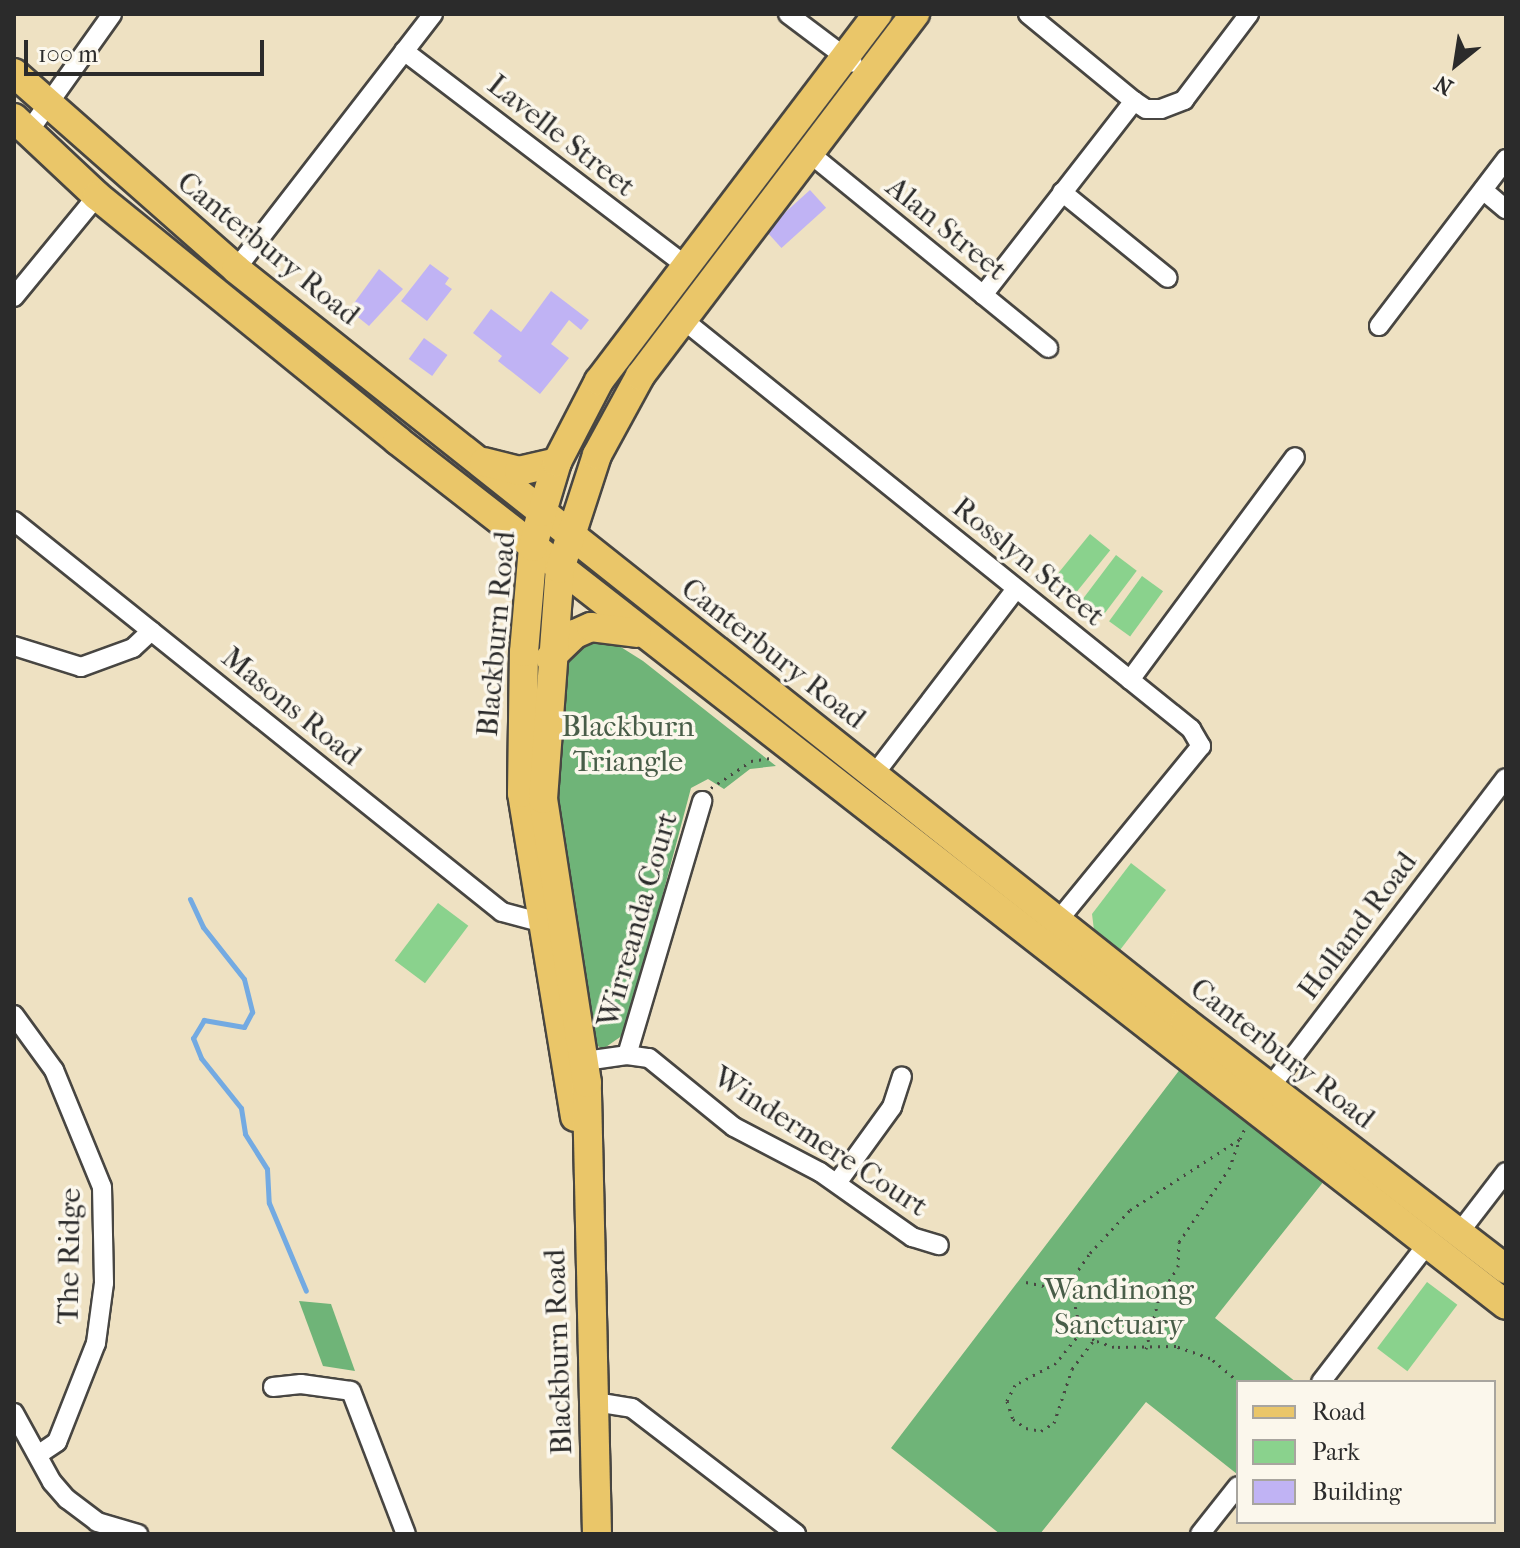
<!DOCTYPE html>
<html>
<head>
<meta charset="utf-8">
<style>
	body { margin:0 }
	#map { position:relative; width:1520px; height:1548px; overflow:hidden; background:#eee1c2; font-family:"IM FELL French Canon",serif }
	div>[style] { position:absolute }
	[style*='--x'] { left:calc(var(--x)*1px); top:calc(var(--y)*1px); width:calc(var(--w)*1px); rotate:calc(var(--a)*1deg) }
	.green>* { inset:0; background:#8ad28d; transform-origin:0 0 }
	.forest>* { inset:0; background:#6fb478 }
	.stream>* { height:5px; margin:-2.5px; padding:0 2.5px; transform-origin:2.5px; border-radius:2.5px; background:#73aae2 }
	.building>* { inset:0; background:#c0b3f4; transform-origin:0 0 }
	.path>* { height:3px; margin-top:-1.5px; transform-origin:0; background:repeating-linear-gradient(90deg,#484642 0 2px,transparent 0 8px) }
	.roads { filter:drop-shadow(2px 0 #484642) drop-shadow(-2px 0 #484642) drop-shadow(0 2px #484642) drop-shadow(0 -2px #484642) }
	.street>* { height:18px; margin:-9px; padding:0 9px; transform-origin:9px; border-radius:9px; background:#fff }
	.primary>* { height:28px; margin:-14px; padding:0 14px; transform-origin:14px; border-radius:14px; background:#eac669 }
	span { translate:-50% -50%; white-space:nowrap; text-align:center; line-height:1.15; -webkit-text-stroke:7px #fbf7ec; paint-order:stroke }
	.street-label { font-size:30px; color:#2b2b2b }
	.park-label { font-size:30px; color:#485d48 }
	.frame { position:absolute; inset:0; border:16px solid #2b2b2b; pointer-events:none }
	.legend { position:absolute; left:1236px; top:1380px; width:260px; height:144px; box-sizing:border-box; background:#fbf7ec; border:2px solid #a8a59f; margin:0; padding:10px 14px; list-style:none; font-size:24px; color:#2b2b2b }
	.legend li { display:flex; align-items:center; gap:16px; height:40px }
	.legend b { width:40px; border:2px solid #a8a59f }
	.north { position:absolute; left:1416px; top:24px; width:80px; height:80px; -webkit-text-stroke:6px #fbf7ec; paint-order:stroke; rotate:210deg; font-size:22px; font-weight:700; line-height:32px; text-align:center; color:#2b2b2b }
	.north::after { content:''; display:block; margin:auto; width:28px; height:36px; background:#2b2b2b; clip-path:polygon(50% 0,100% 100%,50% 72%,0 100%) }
	.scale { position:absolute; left:24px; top:40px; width:240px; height:36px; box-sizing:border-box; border:4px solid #2b2b2b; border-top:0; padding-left:10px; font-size:24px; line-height:28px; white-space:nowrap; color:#2b2b2b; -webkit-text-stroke:6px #fbf7ec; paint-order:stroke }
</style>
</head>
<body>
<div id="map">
	<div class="green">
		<i style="left:1090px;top:534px;width:26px;height:57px;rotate:39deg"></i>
		<i style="left:1116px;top:555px;width:26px;height:57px;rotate:37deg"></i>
		<i style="left:1142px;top:576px;width:26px;height:56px;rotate:36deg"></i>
		<i style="clip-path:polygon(1131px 863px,1166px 890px,1120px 950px,1094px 930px,1092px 914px)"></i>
		<i style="left:438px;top:903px;width:38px;height:72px;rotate:37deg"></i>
		<i style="left:1427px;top:1282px;width:38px;height:83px;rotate:37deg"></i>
	</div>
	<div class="forest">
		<i style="clip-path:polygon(584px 638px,616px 644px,643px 661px,776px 766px,750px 769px,724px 789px,708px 779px,691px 788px,644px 965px,633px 1028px,603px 1049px,594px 1044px,552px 779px,563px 654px)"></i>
		<i style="clip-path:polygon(1181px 1068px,1324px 1181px,1215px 1318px,1296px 1382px,1238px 1382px,1237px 1474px,1146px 1402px,1040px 1534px,1000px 1534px,891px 1448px)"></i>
		<i style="clip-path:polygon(299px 1301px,331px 1304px,355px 1371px,323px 1366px)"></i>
	</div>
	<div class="stream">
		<i style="--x:190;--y:899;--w:31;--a:65"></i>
		<i style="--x:203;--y:927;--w:66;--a:51.7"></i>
		<i style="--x:244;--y:979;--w:34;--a:76"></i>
		<i style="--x:252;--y:1012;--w:17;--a:118"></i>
		<i style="--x:244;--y:1027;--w:41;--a:-170.1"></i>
		<i style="--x:204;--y:1020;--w:21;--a:121"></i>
		<i style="--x:193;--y:1038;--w:22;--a:68"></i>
		<i style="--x:201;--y:1058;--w:64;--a:51.3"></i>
		<i style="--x:241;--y:1108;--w:26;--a:81"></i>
		<i style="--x:245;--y:1134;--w:41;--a:57.8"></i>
		<i style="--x:267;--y:1169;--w:34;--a:87"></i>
		<i style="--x:269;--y:1203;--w:95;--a:67.2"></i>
	</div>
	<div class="building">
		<i style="left:810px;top:190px;width:24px;height:60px;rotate:48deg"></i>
		<i style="clip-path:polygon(430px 264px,449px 278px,445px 284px,452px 289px,427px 321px,401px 301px)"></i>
		<i style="clip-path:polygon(379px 269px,403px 289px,369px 326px,349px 310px)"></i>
		<i style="clip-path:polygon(551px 291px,589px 320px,581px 330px,569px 320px,551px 344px,569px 358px,540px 394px,498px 361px,502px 356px,473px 333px,491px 309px,521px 332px)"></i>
		<i style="left:424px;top:338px;width:29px;height:26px;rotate:36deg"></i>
	</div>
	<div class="path">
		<i style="--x:711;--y:788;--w:48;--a:-34"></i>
		<i style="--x:751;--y:761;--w:20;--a:-9"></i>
		<i style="--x:1026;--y:1282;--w:47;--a:12.3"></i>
		<i style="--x:1081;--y:1332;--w:40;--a:129"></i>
		<i style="--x:1056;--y:1363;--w:47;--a:151.8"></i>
		<i style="--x:1015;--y:1385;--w:18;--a:117"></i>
		<i style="--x:1007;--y:1401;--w:19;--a:72"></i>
		<i style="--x:1013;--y:1419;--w:16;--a:35"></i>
		<i style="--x:1026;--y:1428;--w:15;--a:11"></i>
		<i style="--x:1041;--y:1431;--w:15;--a:-32"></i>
		<i style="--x:1054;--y:1423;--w:57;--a:-71.6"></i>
		<i style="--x:1072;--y:1369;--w:36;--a:-53"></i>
		<i style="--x:1146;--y:1349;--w:57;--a:-75.7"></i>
		<i style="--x:1160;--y:1294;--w:32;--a:-56"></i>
		<i style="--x:1178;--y:1267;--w:25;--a:-88"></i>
		<i style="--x:1179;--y:1242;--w:88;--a:-55.6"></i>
		<i style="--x:1229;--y:1169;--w:30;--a:-70"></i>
		<i style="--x:1239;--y:1382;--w:38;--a:-140"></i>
		<i style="--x:1210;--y:1358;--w:36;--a:-161"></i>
		<i style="--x:1176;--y:1346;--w:62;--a:179.1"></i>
		<i style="--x:1114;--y:1347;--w:21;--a:-161"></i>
		<i style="--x:1094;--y:1340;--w:15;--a:-148"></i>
		<i style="--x:1081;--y:1332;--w:41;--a:-102.7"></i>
		<i style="--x:1072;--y:1292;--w:16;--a:-83"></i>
		<i style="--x:1074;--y:1276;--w:28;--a:-55"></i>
		<i style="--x:1090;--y:1253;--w:59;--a:-47.1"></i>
		<i style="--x:1130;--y:1210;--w:131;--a:-32.8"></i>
		<i style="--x:1240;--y:1139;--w:12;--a:-66"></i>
	</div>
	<div class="roads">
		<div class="street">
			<i style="--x:788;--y:14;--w:81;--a:37"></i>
			<i style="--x:1028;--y:14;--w:137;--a:39.4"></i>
			<i style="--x:1134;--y:101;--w:14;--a:34"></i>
			<i style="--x:1146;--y:109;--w:15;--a:0"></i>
			<i style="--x:1161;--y:109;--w:25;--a:-21"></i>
			<i style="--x:1184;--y:100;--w:108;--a:-52.9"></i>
			<i style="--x:404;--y:51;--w:353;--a:37.3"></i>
			<i style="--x:29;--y:131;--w:143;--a:-54.6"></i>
			<i style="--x:808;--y:152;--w:310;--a:39.2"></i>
			<i style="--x:1483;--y:190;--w:30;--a:40"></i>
			<i style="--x:1062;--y:192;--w:136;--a:39.1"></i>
			<i style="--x:236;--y:269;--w:322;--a:-52.3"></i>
			<i style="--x:983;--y:295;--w:246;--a:-52.1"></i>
			<i style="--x:14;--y:297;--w:131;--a:-50.6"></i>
			<i style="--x:681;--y:318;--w:655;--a:38.86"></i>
			<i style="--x:1191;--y:729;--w:20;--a:60"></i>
			<i style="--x:1201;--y:746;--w:226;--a:129.3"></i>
			<i style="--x:1058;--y:921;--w:8;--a:97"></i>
			<i style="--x:1379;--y:326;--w:210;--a:-52.7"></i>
			<i style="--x:14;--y:521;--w:625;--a:38.7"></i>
			<i style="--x:502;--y:912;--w:39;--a:15"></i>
			<i style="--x:14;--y:646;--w:70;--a:17.4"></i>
			<i style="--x:81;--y:667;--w:55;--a:-20.1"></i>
			<i style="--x:133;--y:648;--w:25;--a:-43"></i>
			<i style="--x:1130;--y:680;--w:277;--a:-53.5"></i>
			<i style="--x:873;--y:776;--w:235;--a:-52.6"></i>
			<i style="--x:14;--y:1015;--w:68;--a:54"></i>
			<i style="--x:54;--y:1070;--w:126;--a:67.7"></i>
			<i style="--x:102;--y:1187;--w:96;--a:88.8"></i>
			<i style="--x:104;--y:1283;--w:61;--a:97.6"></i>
			<i style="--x:96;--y:1343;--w:106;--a:111.5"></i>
			<i style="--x:57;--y:1442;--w:23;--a:146"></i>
			<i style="--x:627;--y:1055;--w:265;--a:-73.5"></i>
			<i style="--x:585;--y:1061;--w:42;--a:-8.1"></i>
			<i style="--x:627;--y:1055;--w:22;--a:8"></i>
			<i style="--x:649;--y:1058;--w:109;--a:39.1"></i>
			<i style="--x:734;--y:1127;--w:97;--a:27.6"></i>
			<i style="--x:820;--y:1172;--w:113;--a:35.2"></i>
			<i style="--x:912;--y:1237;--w:28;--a:17"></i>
			<i style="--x:1265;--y:1094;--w:397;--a:-52.7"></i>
			<i style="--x:837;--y:1183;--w:94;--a:-54.1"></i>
			<i style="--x:892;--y:1107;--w:32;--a:-72"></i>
			<i style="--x:1459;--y:1233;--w:77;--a:-52.4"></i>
			<i style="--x:1321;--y:1382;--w:175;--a:-52.4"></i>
			<i style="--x:273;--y:1387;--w:28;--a:-6"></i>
			<i style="--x:301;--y:1384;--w:50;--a:8"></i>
			<i style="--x:351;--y:1391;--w:153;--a:69"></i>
			<i style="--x:595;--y:1402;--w:37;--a:9"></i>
			<i style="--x:632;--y:1408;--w:207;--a:37.5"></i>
			<i style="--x:14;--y:1413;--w:79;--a:61.2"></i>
			<i style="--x:52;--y:1482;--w:23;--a:49"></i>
			<i style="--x:67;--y:1499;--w:38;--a:37"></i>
			<i style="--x:97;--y:1522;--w:43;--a:16.3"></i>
			<i style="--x:1200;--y:1534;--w:61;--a:-51.6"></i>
		</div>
		<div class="primary">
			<i style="--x:14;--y:73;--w:296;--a:41.4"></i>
			<i style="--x:236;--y:269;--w:1211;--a:38.43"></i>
			<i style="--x:1185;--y:1022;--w:405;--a:37.6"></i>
			<i style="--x:14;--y:118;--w:114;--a:43.2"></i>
			<i style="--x:97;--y:196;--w:387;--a:39.1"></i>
			<i style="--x:397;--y:440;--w:1406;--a:37.95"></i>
			<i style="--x:484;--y:462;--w:36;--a:14"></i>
			<i style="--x:519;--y:471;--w:39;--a:-13"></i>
			<i style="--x:550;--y:658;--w:35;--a:-44"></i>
			<i style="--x:575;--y:634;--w:17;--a:-24"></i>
			<i style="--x:591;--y:627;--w:46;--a:7.4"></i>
			<i style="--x:575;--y:1117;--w:328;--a:-99.3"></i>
			<i style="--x:522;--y:793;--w:141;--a:-89.2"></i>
			<i style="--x:524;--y:652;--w:105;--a:-85.1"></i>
			<i style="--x:533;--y:547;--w:36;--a:-76"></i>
			<i style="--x:542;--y:512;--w:52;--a:-73.3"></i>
			<i style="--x:557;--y:462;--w:91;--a:-62.6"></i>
			<i style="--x:599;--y:381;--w:461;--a:-52.8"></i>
			<i style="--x:597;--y:1534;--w:451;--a:-91.3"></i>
			<i style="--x:587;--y:1083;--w:287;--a:-98.8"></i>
			<i style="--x:543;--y:799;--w:231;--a:-85.8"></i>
			<i style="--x:560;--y:569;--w:120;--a:-72"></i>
			<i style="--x:597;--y:455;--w:90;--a:-61.4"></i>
			<i style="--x:640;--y:376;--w:455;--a:-52.8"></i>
		</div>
	</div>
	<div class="street-label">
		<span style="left:561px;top:136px;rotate:38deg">Lavelle Street</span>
		<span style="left:946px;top:229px;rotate:39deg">Alan Street</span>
		<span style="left:268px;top:249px;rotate:39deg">Canterbury Road</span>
		<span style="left:1028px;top:562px;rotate:39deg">Rosslyn Street</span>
		<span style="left:497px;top:634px;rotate:-85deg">Blackburn Road</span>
		<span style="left:773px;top:654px;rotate:38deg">Canterbury Road</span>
		<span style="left:291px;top:707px;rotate:39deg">Masons Road</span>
		<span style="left:638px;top:920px;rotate:-74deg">Wirreanda Court</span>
		<span style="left:1358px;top:926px;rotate:-53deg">Holland Road</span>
		<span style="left:1282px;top:1054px;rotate:38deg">Canterbury Road</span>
		<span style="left:820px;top:1142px;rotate:33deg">Windermere Court</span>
		<span style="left:70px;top:1256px;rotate:-89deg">The Ridge</span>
		<span style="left:559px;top:1352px;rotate:-92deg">Blackburn Road</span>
	</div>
	<div class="park-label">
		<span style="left:628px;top:744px">Blackburn<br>Triangle</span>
		<span style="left:1119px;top:1307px">Wandinong<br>Sanctuary</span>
	</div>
	<div class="frame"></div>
	<ul class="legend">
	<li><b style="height:10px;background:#eac669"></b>Road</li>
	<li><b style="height:22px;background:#8ad28d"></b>Park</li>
	<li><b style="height:22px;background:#c0b3f4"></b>Building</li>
	</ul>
	<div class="north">N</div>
	<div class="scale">100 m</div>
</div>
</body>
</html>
